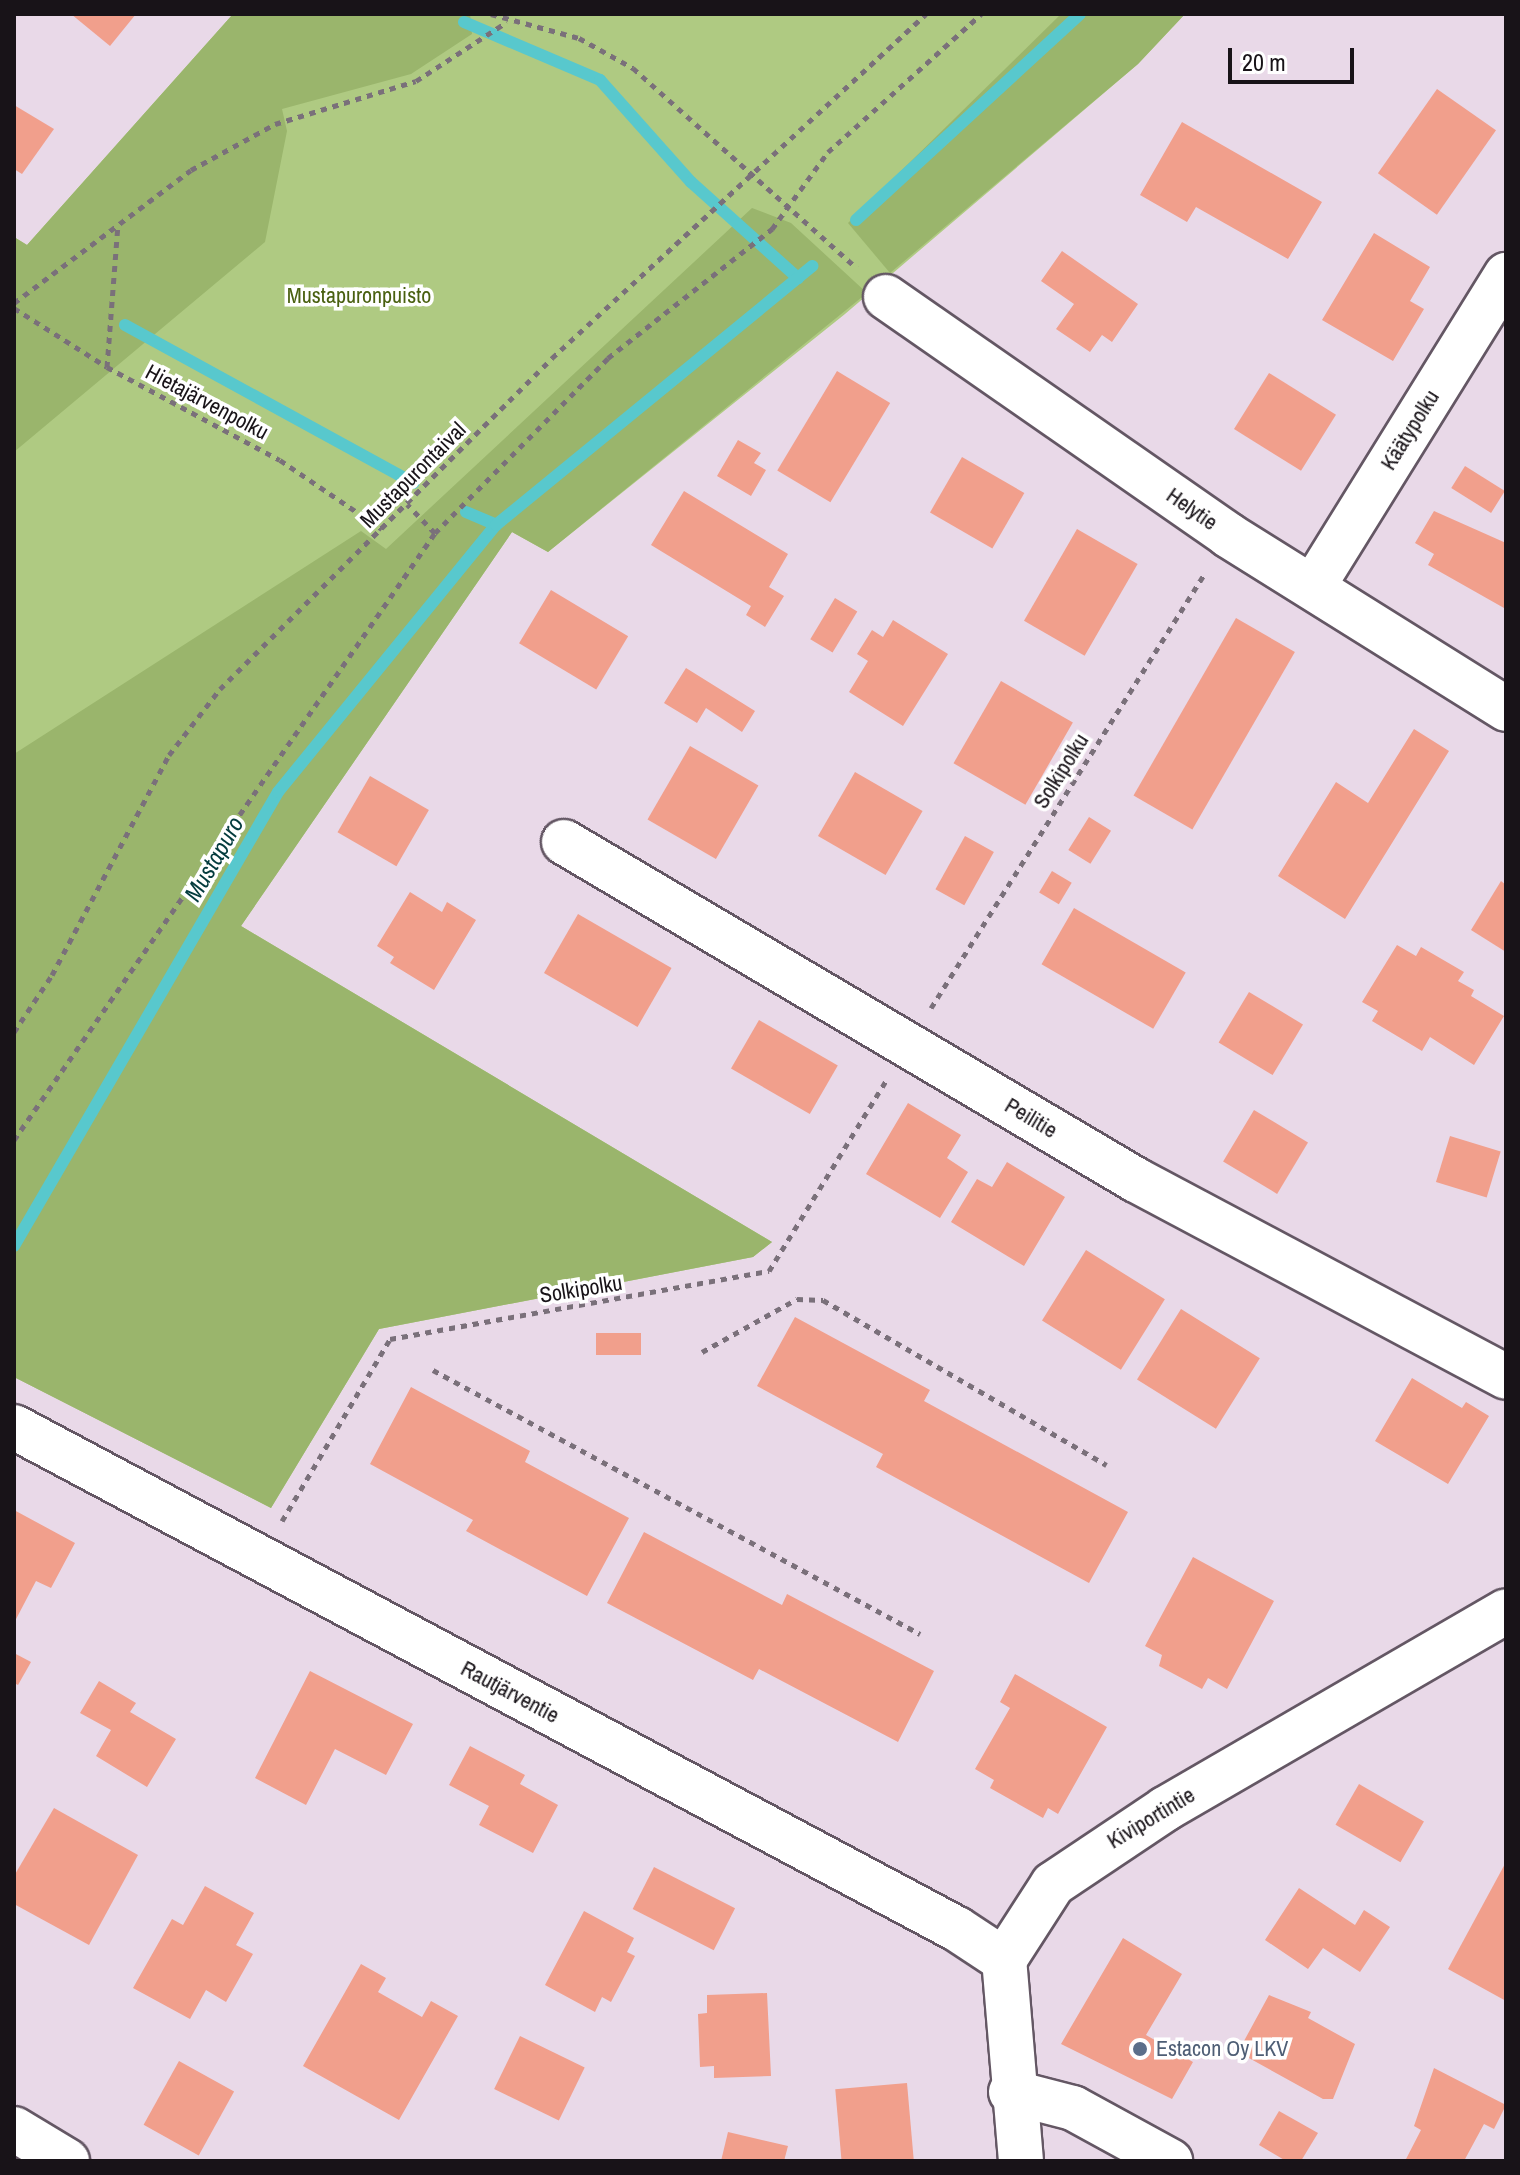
<!DOCTYPE html>
<html>
<head>
<meta charset="utf-8">
<style>
	body { margin:0 }
	#map { position:relative; width:1520px; height:2175px; overflow:hidden; background:#e9d9e8; font-family:"Archivo Narrow",sans-serif }
	div>[style] { position:absolute }
	[style*='--x'] { left:calc(var(--x)*1px); top:calc(var(--y)*1px); width:calc(var(--w)*1px); rotate:calc(var(--a)*1deg) }
	.green>* { inset:0; background:#afca82 }
	.forest>* { inset:0; background:#9ab56c }
	.stream>* { height:12px; margin:-6px; padding:0 6px; transform-origin:6px; border-radius:6px; background:#58c8cd }
	.building>* { inset:0; background:#f19f8c; transform-origin:0 0 }
	.path>* { height:5px; margin-top:-2.5px; transform-origin:0; background:repeating-linear-gradient(90deg,#7a707a 0 6px,transparent 0 12px) }
	.roads { filter:drop-shadow(2px 0 #645764) drop-shadow(-2px 0 #645764) drop-shadow(0 2px #645764) drop-shadow(0 -2px #645764) }
	.minor>* { height:44px; margin:-22px; padding:0 22px; transform-origin:22px; border-radius:22px; background:#fff }
	.dots>* { width:22px; height:22px; translate:-50% -50%; box-sizing:border-box; border:4px solid #fff; border-radius:50% }
	span { translate:-50% -50%; white-space:nowrap; text-align:center; line-height:1.15; -webkit-text-stroke:7px #fff; paint-order:stroke }
	.park-label { font-size:22px; color:#496010 }
	.street-label { font-size:22px; color:#181318 }
	.service-label { font-size:22px; color:#4e5e75 }
	.left { translate:0 -50%; text-align:left }
	.water-label { font-size:24px; color:#033b3d; font-style:italic }
	.frame { position:absolute; inset:0; border:16px solid #181318; pointer-events:none }
	.scale { position:absolute; left:1228px; top:48px; width:126px; height:36px; box-sizing:border-box; border:4px solid #181318; border-top:0; padding-left:10px; font-size:24px; line-height:28px; white-space:nowrap; color:#181318; -webkit-text-stroke:6px #fff; paint-order:stroke }
</style>
</head>
<body>
<div id="map">
	<div class="green">
		<i style="clip-path:polygon(233px 14px,1185px 14px,1138px 64px,845px 314px,548px 552px,512px 532px,241px 926px,772px 1242px,753px 1257px,379px 1329px,271px 1508px,14px 1377px,14px 237px,27px 245px)"></i>
	</div>
	<div class="forest">
		<i style="clip-path:polygon(233px 14px,470px 14px,472px 34px,411px 74px,282px 109px,287px 131px,265px 242px,14px 452px,14px 237px,27px 245px)"></i>
		<i style="clip-path:polygon(1061px 14px,1185px 14px,1138px 64px,890px 273px,848px 223px)"></i>
		<i style="clip-path:polygon(752px 208px,791px 223px,867px 293px,548px 552px,512px 532px,241px 926px,772px 1242px,753px 1257px,379px 1329px,271px 1508px,14px 1377px,14px 754px,361px 531px,386px 549px)"></i>
	</div>
	<div class="stream">
		<i style="--x:464;--y:22;--w:148;--a:23.1"></i>
		<i style="--x:600;--y:80;--w:137;--a:48.3"></i>
		<i style="--x:691;--y:182;--w:144;--a:41.9"></i>
		<i style="--x:856;--y:220;--w:304;--a:-42.6"></i>
		<i style="--x:125;--y:325;--w:329;--a:28.7"></i>
		<i style="--x:466;--y:512;--w:33;--a:23"></i>
		<i style="--x:14;--y:1246;--w:525;--a:-59.82"></i>
		<i style="--x:278;--y:792;--w:345;--a:-50.8"></i>
		<i style="--x:496;--y:525;--w:409;--a:-39.3"></i>
	</div>
	<div class="building">
		<i style="clip-path:polygon(71px 14px,136px 14px,110px 46px)"></i>
		<i style="left:1437px;top:89px;width:72px;height:103px;rotate:35deg"></i>
		<i style="clip-path:polygon(14px 105px,54px 129px,22px 174px,14px 169px)"></i>
		<i style="clip-path:polygon(1182px 122px,1322px 202px,1288px 259px,1196px 207px,1187px 222px,1140px 195px)"></i>
		<i style="clip-path:polygon(1374px 233px,1430px 267px,1410px 301px,1424px 309px,1393px 361px,1322px 320px)"></i>
		<i style="clip-path:polygon(1062px 251px,1138px 304px,1112px 342px,1102px 335px,1090px 352px,1056px 329px,1074px 304px,1041px 281px)"></i>
		<i style="left:837px;top:371px;width:62px;height:116px;rotate:31deg"></i>
		<i style="left:1269px;top:373px;width:79px;height:66px;rotate:32deg"></i>
		<i style="clip-path:polygon(738px 440px,761px 453px,754px 463px,766px 470px,751px 496px,717px 476px)"></i>
		<i style="left:962px;top:457px;width:72px;height:64px;rotate:30deg"></i>
		<i style="left:1465px;top:466px;width:47px;height:26px;rotate:32deg"></i>
		<i style="clip-path:polygon(684px 491px,788px 554px,769px 587px,784px 596px,765px 627px,746px 615px,751px 606px,651px 545px)"></i>
		<i style="clip-path:polygon(1434px 511px,1506px 543px,1504px 608px,1428px 565px,1434px 554px,1415px 543px)"></i>
		<i style="left:1077px;top:529px;width:70px;height:106px;rotate:30deg"></i>
		<i style="left:551px;top:590px;width:90px;height:62px;rotate:31deg"></i>
		<i style="left:835px;top:598px;width:26px;height:48px;rotate:31deg"></i>
		<i style="left:1236px;top:618px;width:68px;height:205px;rotate:30deg"></i>
		<i style="clip-path:polygon(893px 620px,948px 654px,903px 726px,849px 692px,868px 661px,857px 654px,872px 630px,883px 637px)"></i>
		<i style="clip-path:polygon(686px 668px,755px 711px,742px 732px,706px 708px,697px 723px,664px 703px)"></i>
		<i style="left:1001px;top:681px;width:83px;height:95px;rotate:30deg"></i>
		<i style="clip-path:polygon(1414px 729px,1449px 751px,1345px 919px,1278px 876px,1336px 782px,1368px 803px)"></i>
		<i style="left:690px;top:746px;width:79px;height:85px;rotate:30deg"></i>
		<i style="left:855px;top:772px;width:78px;height:74px;rotate:30deg"></i>
		<i style="left:370px;top:776px;width:68px;height:65px;rotate:30deg"></i>
		<i style="left:1089px;top:817px;width:26px;height:39px;rotate:32deg"></i>
		<i style="left:965px;top:836px;width:33px;height:61px;rotate:29deg"></i>
		<i style="left:1052px;top:871px;width:23px;height:25px;rotate:31deg"></i>
		<i style="clip-path:polygon(1501px 881px,1506px 885px,1506px 952px,1471px 930px)"></i>
		<i style="clip-path:polygon(410px 892px,442px 912px,447px 902px,476px 920px,434px 990px,390px 963px,394px 957px,377px 946px)"></i>
		<i style="left:1074px;top:908px;width:129px;height:65px;rotate:30deg"></i>
		<i style="left:578px;top:914px;width:108px;height:68px;rotate:30deg"></i>
		<i style="clip-path:polygon(1397px 945px,1416px 956px,1421px 947px,1464px 972px,1458px 981px,1474px 990px,1471px 996px,1504px 1016px,1474px 1065px,1430px 1037px,1422px 1051px,1372px 1021px,1378px 1011px,1362px 1002px)"></i>
		<i style="left:1249px;top:992px;width:63px;height:59px;rotate:31deg"></i>
		<i style="left:759px;top:1020px;width:91px;height:56px;rotate:30deg"></i>
		<i style="clip-path:polygon(908px 1103px,961px 1135px,947px 1158px,968px 1172px,940px 1218px,866px 1174px)"></i>
		<i style="left:1254px;top:1110px;width:63px;height:60px;rotate:31deg"></i>
		<i style="left:1450px;top:1136px;width:53px;height:48px;rotate:17deg"></i>
		<i style="clip-path:polygon(1007px 1162px,1065px 1197px,1024px 1266px,951px 1222px,977px 1179px,992px 1187px)"></i>
		<i style="left:1086px;top:1250px;width:93px;height:83px;rotate:32deg"></i>
		<i style="left:1181px;top:1309px;width:93px;height:83px;rotate:32deg"></i>
		<i style="clip-path:polygon(795px 1317px,930px 1390px,924px 1401px,1128px 1512px,1089px 1583px,876px 1467px,883px 1454px,757px 1386px)"></i>
		<i style="left:596px;top:1333px;width:45px;height:22px"></i>
		<i style="clip-path:polygon(1412px 1378px,1462px 1408px,1466px 1402px,1489px 1416px,1448px 1484px,1375px 1441px)"></i>
		<i style="clip-path:polygon(411px 1387px,530px 1451px,525px 1462px,629px 1518px,587px 1596px,466px 1531px,473px 1520px,370px 1464px)"></i>
		<i style="clip-path:polygon(14px 1510px,75px 1543px,51px 1588px,36px 1581px,14px 1623px)"></i>
		<i style="clip-path:polygon(644px 1532px,782px 1605px,787px 1594px,934px 1671px,898px 1742px,759px 1669px,753px 1680px,607px 1603px)"></i>
		<i style="clip-path:polygon(1193px 1557px,1274px 1601px,1227px 1689px,1208px 1678px,1202px 1689px,1159px 1666px,1162px 1655px,1145px 1646px)"></i>
		<i style="clip-path:polygon(14px 1653px,31px 1662px,18px 1685px,14px 1683px)"></i>
		<i style="clip-path:polygon(310px 1671px,413px 1724px,386px 1775px,335px 1749px,306px 1805px,255px 1778px)"></i>
		<i style="clip-path:polygon(1015px 1674px,1107px 1727px,1058px 1814px,1048px 1808px,1043px 1818px,990px 1788px,994px 1780px,975px 1769px,1010px 1708px,1000px 1702px)"></i>
		<i style="clip-path:polygon(99px 1681px,136px 1703px,130px 1712px,176px 1739px,147px 1787px,96px 1756px,111px 1730px,80px 1713px)"></i>
		<i style="clip-path:polygon(470px 1746px,525px 1775px,520px 1784px,558px 1805px,533px 1853px,479px 1825px,489px 1806px,449px 1785px)"></i>
		<i style="left:1359px;top:1784px;width:75px;height:47px;rotate:30deg"></i>
		<i style="clip-path:polygon(54px 1808px,138px 1855px,89px 1945px,14px 1904px,14px 1876px)"></i>
		<i style="clip-path:polygon(1506px 1862px,1506px 2001px,1448px 1969px)"></i>
		<i style="left:654px;top:1867px;width:91px;height:47px;rotate:27deg"></i>
		<i style="clip-path:polygon(205px 1886px,254px 1913px,236px 1945px,253px 1954px,226px 2002px,206px 1990px,190px 2019px,133px 1988px,172px 1919px,183px 1925px)"></i>
		<i style="clip-path:polygon(1299px 1888px,1355px 1925px,1364px 1910px,1390px 1927px,1360px 1972px,1323px 1948px,1308px 1969px,1265px 1940px)"></i>
		<i style="clip-path:polygon(584px 1911px,634px 1938px,627px 1952px,635px 1956px,611px 2002px,602px 1997px,595px 2012px,545px 1985px)"></i>
		<i style="clip-path:polygon(1123px 1938px,1182px 1974px,1146px 2035px,1193px 2062px,1172px 2099px,1061px 2044px)"></i>
		<i style="clip-path:polygon(361px 1964px,386px 1978px,378px 1992px,422px 2017px,431px 2001px,458px 2016px,399px 2120px,303px 2066px)"></i>
		<i style="clip-path:polygon(767px 1993px,771px 2076px,714px 2078px,714px 2066px,700px 2067px,698px 2014px,707px 2013px,707px 1995px)"></i>
		<i style="clip-path:polygon(1269px 1995px,1311px 2012px,1308px 2018px,1355px 2044px,1333px 2099px,1323px 2099px,1238px 2052px)"></i>
		<i style="left:520px;top:2036px;width:72px;height:59px;rotate:26deg"></i>
		<i style="left:179px;top:2061px;width:63px;height:73px;rotate:29deg"></i>
		<i style="clip-path:polygon(1434px 2068px,1506px 2105px,1494px 2129px,1484px 2124px,1464px 2161px,1395px 2161px,1405px 2161px,1421px 2130px,1414px 2126px)"></i>
		<i style="left:907px;top:2083px;width:78px;height:72px;rotate:85deg"></i>
		<i style="clip-path:polygon(1279px 2111px,1318px 2133px,1301px 2161px,1286px 2161px,1259px 2145px)"></i>
		<i style="clip-path:polygon(728px 2132px,788px 2146px,784px 2161px,721px 2161px)"></i>
	</div>
	<div class="path">
		<i style="--x:491;--y:14;--w:91;--a:15.3"></i>
		<i style="--x:579;--y:38;--w:62;--a:29.1"></i>
		<i style="--x:633;--y:68;--w:300;--a:41.8"></i>
		<i style="--x:14;--y:303;--w:221;--a:-36.9"></i>
		<i style="--x:191;--y:170;--w:96;--a:-28.7"></i>
		<i style="--x:275;--y:124;--w:147;--a:-17"></i>
		<i style="--x:416;--y:81;--w:108;--a:-33"></i>
		<i style="--x:14;--y:308;--w:110;--a:32.4"></i>
		<i style="--x:107;--y:367;--w:196;--a:28.3"></i>
		<i style="--x:280;--y:460;--w:123;--a:34.1"></i>
		<i style="--x:107;--y:367;--w:143;--a:-85.6"></i>
		<i style="--x:435;--y:533;--w:246;--a:-45.3"></i>
		<i style="--x:608;--y:358;--w:209;--a:-38.2"></i>
		<i style="--x:772;--y:229;--w:95;--a:-54"></i>
		<i style="--x:828;--y:152;--w:206;--a:-42"></i>
		<i style="--x:931;--y:1008;--w:514;--a:-57.79"></i>
		<i style="--x:14;--y:1032;--w:69;--a:-56.3"></i>
		<i style="--x:52;--y:975;--w:249;--a:-62"></i>
		<i style="--x:169;--y:755;--w:83;--a:-52.3"></i>
		<i style="--x:220;--y:689;--w:469;--a:-44.9"></i>
		<i style="--x:552;--y:358;--w:508;--a:-42.61"></i>
		<i style="--x:14;--y:1140;--w:739;--a:-55.26"></i>
		<i style="--x:435;--y:533;--w:40;--a:-134"></i>
		<i style="--x:702;--y:1352;--w:109;--a:-29.2"></i>
		<i style="--x:797;--y:1299;--w:26;--a:2"></i>
		<i style="--x:823;--y:1300;--w:328;--a:30.2"></i>
		<i style="--x:433;--y:1370;--w:554;--a:28.46"></i>
		<i style="--x:282;--y:1521;--w:212;--a:-59.3"></i>
		<i style="--x:390;--y:1339;--w:385;--a:-10.2"></i>
		<i style="--x:769;--y:1271;--w:223;--a:-58.4"></i>
	</div>
	<div class="roads">
		<div class="minor">
			<i style="--x:886;--y:297;--w:417;--a:34.8"></i>
			<i style="--x:1228;--y:535;--w:328;--a:32"></i>
			<i style="--x:1314;--y:585;--w:365;--a:-58.2"></i>
			<i style="--x:564;--y:842;--w:664;--a:30.58"></i>
			<i style="--x:1136;--y:1180;--w:419;--a:28"></i>
			<i style="--x:14;--y:1427;--w:1068;--a:28.03"></i>
			<i style="--x:957;--y:1929;--w:56;--a:33.4"></i>
			<i style="--x:1011;--y:2092;--w:64;--a:14.5"></i>
			<i style="--x:1073;--y:2108;--w:111;--a:28.7"></i>
			<i style="--x:14;--y:2129;--w:62;--a:31.1"></i>
			<i style="--x:1021;--y:2161;--w:202;--a:-94.8"></i>
			<i style="--x:1004;--y:1960;--w:90;--a:-57.2"></i>
			<i style="--x:1053;--y:1884;--w:135;--a:-33.8"></i>
			<i style="--x:1165;--y:1809;--w:394;--a:-30.1"></i>
		</div>
	</div>
	<div class="dots">
		<i style="left:1140px;top:2049px;background:#5c6f8a"></i>
	</div>
	<div class="park-label">
		<span style="left:359px;top:296px">Mustapuronpuisto</span>
	</div>
	<div class="street-label">
		<span style="left:207px;top:402px;rotate:28deg">Hietajärvenpolku</span>
		<span style="left:1410px;top:430px;rotate:-58deg">Käätypolku</span>
		<span style="left:413px;top:475px;rotate:-45deg">Mustapurontaival</span>
		<span style="left:1192px;top:509px;rotate:35deg">Helytie</span>
		<span style="left:1061px;top:771px;rotate:-58deg">Solkipolku</span>
		<span style="left:1031px;top:1118px;rotate:31deg">Peilitie</span>
		<span style="left:581px;top:1289px;rotate:-9deg">Solkipolku</span>
		<span style="left:510px;top:1692px;rotate:28deg">Rautjärventie</span>
		<span style="left:1151px;top:1818px;rotate:-31deg">Kiviportintie</span>
	</div>
	<div class="service-label">
		<span class="left" style="left:1156px;top:2049px">Estacon Oy LKV</span>
	</div>
	<div class="water-label">
		<span style="left:214px;top:859px;rotate:-60deg">Mustapuro</span>
	</div>
	<div class="frame"></div>
	<div class="scale">20 m</div>
</div>
</body>
</html>
